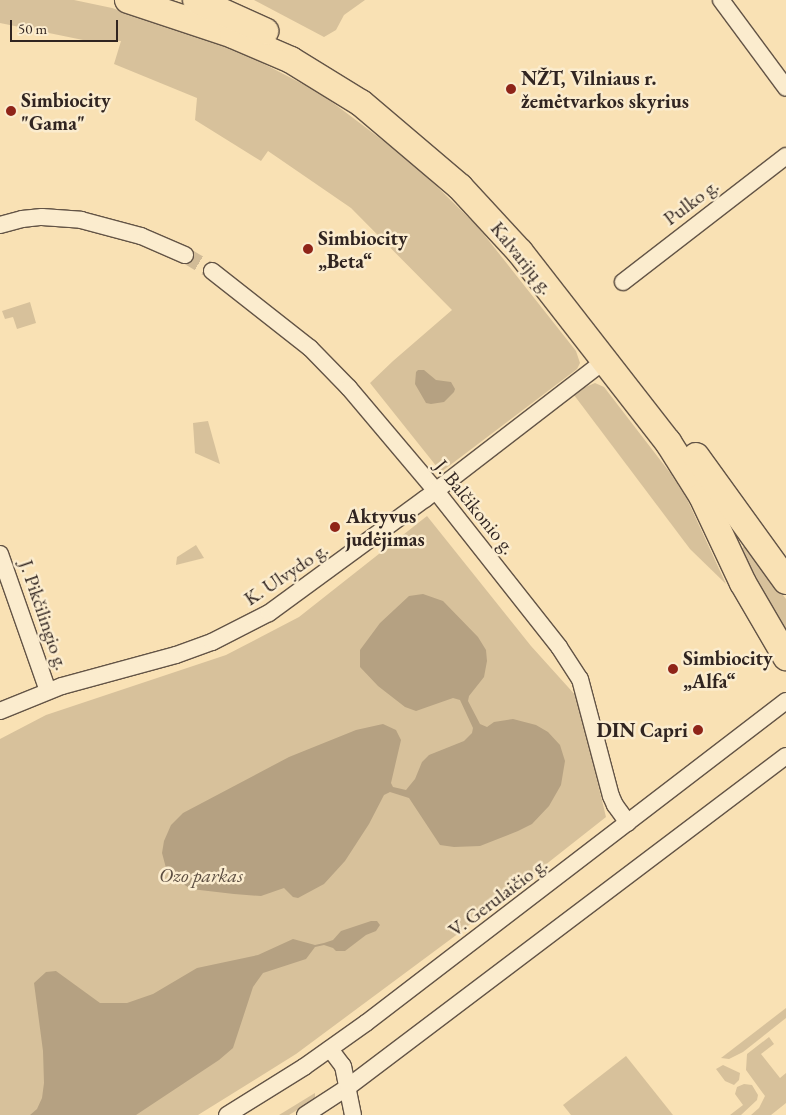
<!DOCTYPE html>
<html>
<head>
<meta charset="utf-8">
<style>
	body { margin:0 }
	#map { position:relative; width:786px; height:1115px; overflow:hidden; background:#f9e1b4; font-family:"EB Garamond",serif }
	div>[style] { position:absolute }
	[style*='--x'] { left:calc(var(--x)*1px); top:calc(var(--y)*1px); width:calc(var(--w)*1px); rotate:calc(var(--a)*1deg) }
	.green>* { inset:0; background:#d7c19b }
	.water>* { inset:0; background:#b5a182 }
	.minor-tunnel>* { height:16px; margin-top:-8px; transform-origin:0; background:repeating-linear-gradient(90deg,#d1bb97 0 16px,transparent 0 24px) }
	.roads { filter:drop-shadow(1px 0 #635446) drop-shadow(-1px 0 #635446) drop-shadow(0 1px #635446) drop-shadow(0 -1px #635446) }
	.minor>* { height:16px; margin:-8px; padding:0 8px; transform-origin:8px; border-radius:8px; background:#fbecce }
	.primary>* { height:26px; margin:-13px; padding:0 13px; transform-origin:13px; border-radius:13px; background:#f9e1b4 }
	.dots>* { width:14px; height:14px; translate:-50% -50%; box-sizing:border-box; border:2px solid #fbecce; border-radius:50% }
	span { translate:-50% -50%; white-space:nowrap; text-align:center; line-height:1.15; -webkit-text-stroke:5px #fbecce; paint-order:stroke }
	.poi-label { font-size:20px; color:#312521; font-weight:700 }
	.left { translate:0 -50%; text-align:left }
	.right { translate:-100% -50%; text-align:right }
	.street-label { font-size:20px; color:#312521 }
	.park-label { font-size:20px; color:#5a4c40; font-style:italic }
	.scale { position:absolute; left:10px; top:20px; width:108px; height:22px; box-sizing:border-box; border:2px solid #312521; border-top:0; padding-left:6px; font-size:15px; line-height:18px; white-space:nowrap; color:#312521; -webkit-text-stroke:4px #fbecce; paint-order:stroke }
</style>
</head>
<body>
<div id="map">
	<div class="green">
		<i style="clip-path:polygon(0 0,74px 0,112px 8px,243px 53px,320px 93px,414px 164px,478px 227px,576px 351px,580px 363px,577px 369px,441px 472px,370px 383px,393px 361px,452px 310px,351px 208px,268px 151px,261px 161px,195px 120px,197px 98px,114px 64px,121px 41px,83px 40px,0 23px)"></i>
		<i style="clip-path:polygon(254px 0,365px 0,344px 15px,336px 30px,324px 37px)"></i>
		<i style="clip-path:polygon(30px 302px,36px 323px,17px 329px,13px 317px,5px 319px,2px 311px)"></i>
		<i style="clip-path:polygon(595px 383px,604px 387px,671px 474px,687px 499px,726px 584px,690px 549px,574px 395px,583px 388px)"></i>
		<i style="clip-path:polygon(208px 421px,220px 464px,195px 453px,193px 423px)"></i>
		<i style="clip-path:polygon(427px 516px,531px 646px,577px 697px,606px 817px,459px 933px,296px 1054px,198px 1115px,0 1115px,0 739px,46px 715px,226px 655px,299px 617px)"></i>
		<i style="clip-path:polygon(196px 545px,204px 558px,176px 565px,177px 557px)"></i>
		<i style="clip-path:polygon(744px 546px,786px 599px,786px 641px,740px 551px)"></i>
		<i style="clip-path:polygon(786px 1008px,786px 1018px,743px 1052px,729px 1059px,721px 1058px)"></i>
		<i style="clip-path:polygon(769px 1037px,774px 1044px,761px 1054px,780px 1078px,786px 1073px,786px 1103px,771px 1115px,751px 1115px,759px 1108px,765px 1096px,746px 1070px,747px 1054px)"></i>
		<i style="clip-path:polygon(626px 1056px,673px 1115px,571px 1115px,563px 1105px)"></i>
		<i style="clip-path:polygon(723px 1065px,740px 1073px,739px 1080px,734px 1085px,725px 1081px,716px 1069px)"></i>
		<i style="clip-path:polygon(744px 1084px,752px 1085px,758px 1095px,757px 1100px,741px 1115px,730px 1115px,743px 1105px,735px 1094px,737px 1087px)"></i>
		<i style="clip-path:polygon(315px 1093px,315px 1099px,289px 1115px,279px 1115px)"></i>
	</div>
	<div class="water">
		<i style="clip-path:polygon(418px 370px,424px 370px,436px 380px,451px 382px,455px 389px,454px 392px,444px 402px,431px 404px,426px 403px,415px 384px,416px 372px)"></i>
		<i style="clip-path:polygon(423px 594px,443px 601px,478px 637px,486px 650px,487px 661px,484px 677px,469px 696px,468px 701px,480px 724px,487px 727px,494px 722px,513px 719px,536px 725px,548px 732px,560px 745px,565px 761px,561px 785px,549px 806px,532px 824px,518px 831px,480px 846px,454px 847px,440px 845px,409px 798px,390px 792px,384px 795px,369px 824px,345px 861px,324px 884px,298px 898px,293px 897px,284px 888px,261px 896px,234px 894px,191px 889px,174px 878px,166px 868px,162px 853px,164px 841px,171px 825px,183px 813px,289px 757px,356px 730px,383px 724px,396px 730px,401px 740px,391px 783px,393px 787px,406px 790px,415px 779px,422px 762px,429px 755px,464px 741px,472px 733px,473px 728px,460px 700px,453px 698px,416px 711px,405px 707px,378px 686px,360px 667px,360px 650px,380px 623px,409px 596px)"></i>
		<i style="clip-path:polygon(371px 921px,377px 921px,380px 925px,376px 931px,366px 935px,345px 951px,336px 951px,333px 948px,324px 945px,315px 947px,306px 959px,263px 973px,253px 987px,233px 1048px,219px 1060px,136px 1115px,30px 1115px,37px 1109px,42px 1098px,44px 1083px,43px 1051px,34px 983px,46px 972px,56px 971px,100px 1003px,127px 1003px,153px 994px,197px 968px,258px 955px,293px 939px,315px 945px,324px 943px,333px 940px,341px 931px)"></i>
	</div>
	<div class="minor-tunnel">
		<i style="--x:185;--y:255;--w:31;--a:31"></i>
	</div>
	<div class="roads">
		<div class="minor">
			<i style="--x:721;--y:0;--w:109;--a:53.5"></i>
			<i style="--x:0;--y:225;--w:23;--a:-15"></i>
			<i style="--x:22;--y:219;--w:20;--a:-6"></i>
			<i style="--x:42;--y:217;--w:39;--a:4"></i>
			<i style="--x:81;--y:220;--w:62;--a:14.9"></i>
			<i style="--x:141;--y:236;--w:48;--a:23.4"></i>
			<i style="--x:212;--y:271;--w:125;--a:38.2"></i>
			<i style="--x:310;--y:348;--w:56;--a:45.7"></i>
			<i style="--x:349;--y:388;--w:135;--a:49.8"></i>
			<i style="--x:436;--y:491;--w:199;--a:51.7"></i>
			<i style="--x:559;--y:647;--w:38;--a:57"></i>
			<i style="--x:580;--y:679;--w:121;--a:75.2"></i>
			<i style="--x:611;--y:796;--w:10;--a:66"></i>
			<i style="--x:615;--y:805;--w:22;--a:54"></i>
			<i style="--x:623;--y:282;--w:206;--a:-37.7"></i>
			<i style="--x:0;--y:554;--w:145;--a:70.7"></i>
			<i style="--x:0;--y:711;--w:67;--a:-22"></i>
			<i style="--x:62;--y:686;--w:118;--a:-15.2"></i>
			<i style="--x:176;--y:655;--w:38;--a:-20"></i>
			<i style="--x:212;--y:642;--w:64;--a:-27"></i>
			<i style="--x:269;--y:613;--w:193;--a:-36.2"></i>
			<i style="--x:425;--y:499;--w:226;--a:-37.6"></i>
			<i style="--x:330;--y:1049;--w:21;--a:53"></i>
			<i style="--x:343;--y:1066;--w:50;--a:78.5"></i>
			<i style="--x:227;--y:1115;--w:91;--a:-31.9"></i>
			<i style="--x:304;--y:1067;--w:76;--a:-35.4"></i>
			<i style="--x:366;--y:1023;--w:529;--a:-37.48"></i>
			<i style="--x:305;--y:1115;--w:51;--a:-33.1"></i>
			<i style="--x:348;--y:1087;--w:549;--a:-37.08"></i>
		</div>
		<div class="primary">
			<i style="--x:128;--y:0;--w:111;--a:18.4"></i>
			<i style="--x:233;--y:35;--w:63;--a:23.3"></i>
			<i style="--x:291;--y:60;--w:82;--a:31.6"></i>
			<i style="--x:361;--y:103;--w:130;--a:40.3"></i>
			<i style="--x:460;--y:187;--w:88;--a:47.3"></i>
			<i style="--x:520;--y:252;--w:241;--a:52.1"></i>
			<i style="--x:668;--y:442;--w:64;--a:57.8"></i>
			<i style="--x:702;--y:496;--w:96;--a:64.8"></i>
			<i style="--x:743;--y:583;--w:86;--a:59.8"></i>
			<i style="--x:196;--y:0;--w:76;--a:24.2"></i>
			<i style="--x:696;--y:456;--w:154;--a:54.2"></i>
		</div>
	</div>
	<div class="dots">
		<i style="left:511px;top:89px;background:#8f2418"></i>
		<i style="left:11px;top:111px;background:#8f2418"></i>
		<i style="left:308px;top:249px;background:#8f2418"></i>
		<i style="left:335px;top:527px;background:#8f2418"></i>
		<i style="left:673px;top:669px;background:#8f2418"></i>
		<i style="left:698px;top:730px;background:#8f2418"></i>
	</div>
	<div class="poi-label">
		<span class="left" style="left:521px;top:90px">NŽT, Vilniaus r.<br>žemėtvarkos skyrius</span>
		<span class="left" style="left:21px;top:112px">Simbiocity<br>"Gama"</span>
		<span class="left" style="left:318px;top:250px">Simbiocity<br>„Beta“</span>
		<span class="left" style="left:346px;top:528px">Aktyvus<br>judėjimas</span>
		<span class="left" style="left:683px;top:670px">Simbiocity<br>„Alfa“</span>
		<span class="right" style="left:688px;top:730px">DIN Capri</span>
	</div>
	<div class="street-label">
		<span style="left:691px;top:202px;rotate:-37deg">Pulko g.</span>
		<span style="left:522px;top:258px;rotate:51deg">Kalvarijų g.</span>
		<span style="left:475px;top:507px;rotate:51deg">J. Balčikonio g.</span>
		<span style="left:286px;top:574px;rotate:-34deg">K. Ulvydo g.</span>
		<span style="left:44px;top:615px;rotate:71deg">J. Pikčilingio g.</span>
		<span style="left:498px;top:897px;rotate:-37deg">V. Gerulaičio g.</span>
	</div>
	<div class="park-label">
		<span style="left:201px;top:875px">Ozo parkas</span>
	</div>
	<div class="scale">50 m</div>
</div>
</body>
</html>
